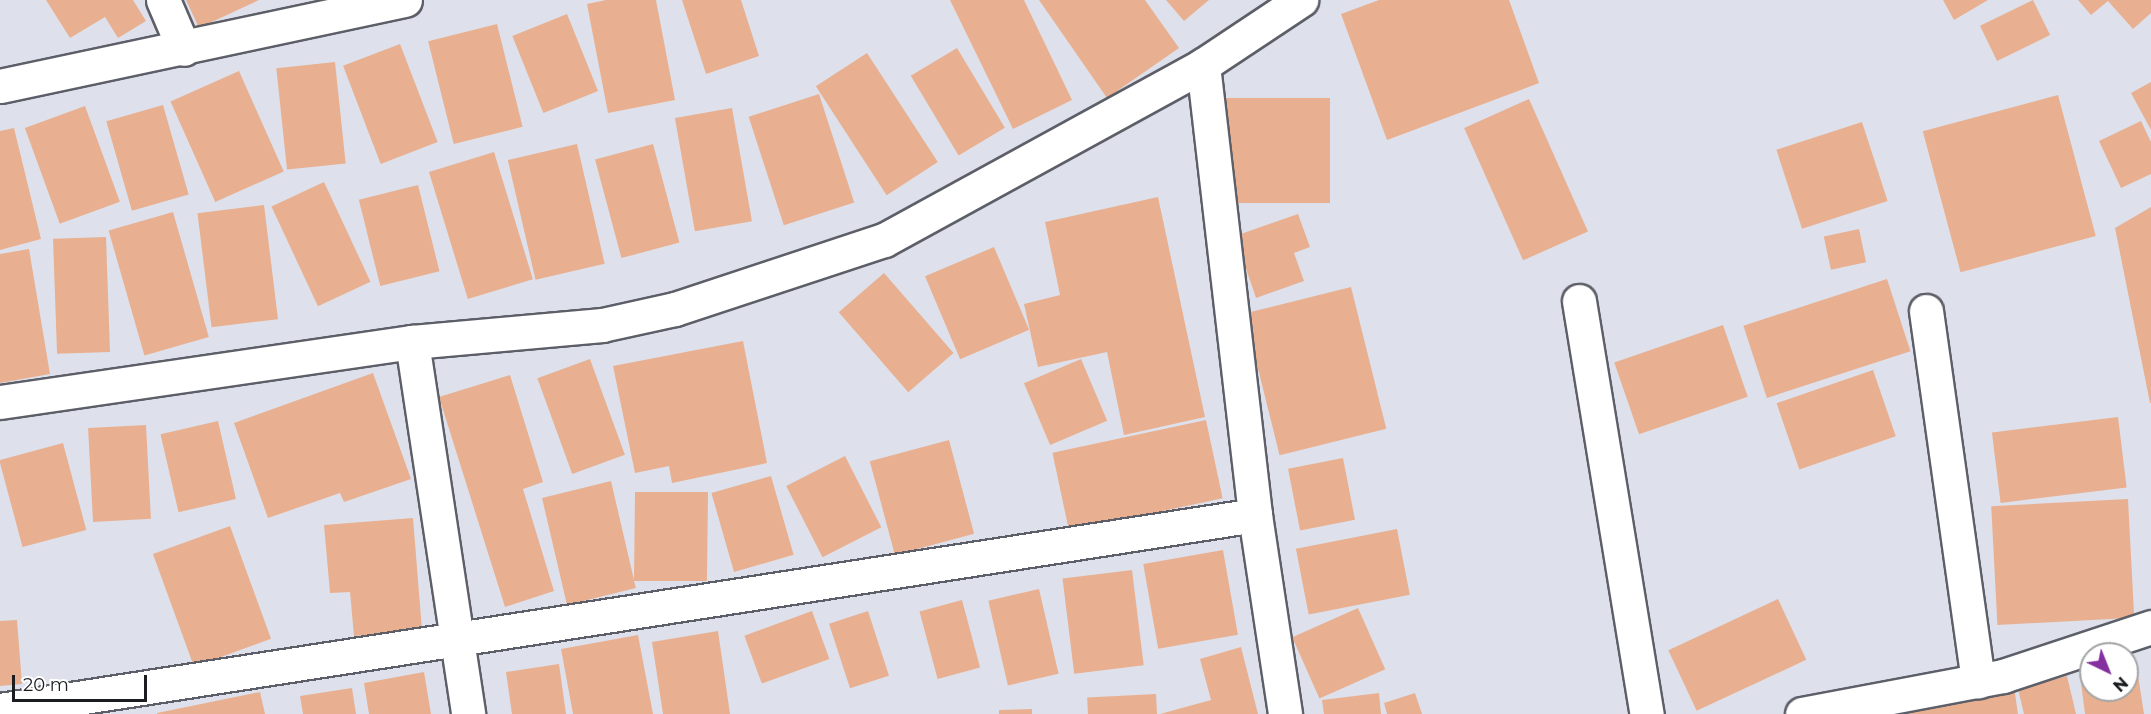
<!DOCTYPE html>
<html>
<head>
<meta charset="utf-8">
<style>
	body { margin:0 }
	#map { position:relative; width:2151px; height:714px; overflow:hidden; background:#dee1eb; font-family:Montserrat,sans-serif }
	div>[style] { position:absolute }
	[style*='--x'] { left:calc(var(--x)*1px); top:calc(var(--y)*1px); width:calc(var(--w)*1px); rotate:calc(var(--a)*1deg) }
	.building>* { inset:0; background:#e8b090; transform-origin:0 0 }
	.roads { filter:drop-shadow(2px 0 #5d5f68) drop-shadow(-2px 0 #5d5f68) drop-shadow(0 2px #5d5f68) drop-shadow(0 -2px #5d5f68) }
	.minor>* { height:33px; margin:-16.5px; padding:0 16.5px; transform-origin:16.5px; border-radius:16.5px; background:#fff }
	span { translate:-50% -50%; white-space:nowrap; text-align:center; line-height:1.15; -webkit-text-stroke:5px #fff; paint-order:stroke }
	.north { position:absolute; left:2079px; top:642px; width:60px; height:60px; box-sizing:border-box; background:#fff; border:2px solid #a4a5a6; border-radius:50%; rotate:137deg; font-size:16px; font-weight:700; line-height:24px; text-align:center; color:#1c1d21 }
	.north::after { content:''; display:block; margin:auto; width:21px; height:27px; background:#84309e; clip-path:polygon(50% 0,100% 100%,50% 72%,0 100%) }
	.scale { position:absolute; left:12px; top:675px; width:135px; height:27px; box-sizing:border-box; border:3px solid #1c1d21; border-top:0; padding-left:8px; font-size:18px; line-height:21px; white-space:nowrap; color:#1c1d21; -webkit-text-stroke:4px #fff; paint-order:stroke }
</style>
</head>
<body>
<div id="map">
	<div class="building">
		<i style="clip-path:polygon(46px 0,133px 0,146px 21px,118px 38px,105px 17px,70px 38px)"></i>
		<i style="clip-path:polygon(186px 0,259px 0,199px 28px)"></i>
		<i style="clip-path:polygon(606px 0,656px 0,675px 100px,608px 113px,587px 4px)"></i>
		<i style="clip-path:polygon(682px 0,741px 0,759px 56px,706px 74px)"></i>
		<i style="clip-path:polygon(950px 0,1024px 0,1072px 100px,1013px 129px)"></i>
		<i style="clip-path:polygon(1039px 0,1145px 0,1179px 48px,1107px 98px)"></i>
		<i style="clip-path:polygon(1166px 0,1209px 0,1184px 21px)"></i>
		<i style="clip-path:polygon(1379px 0,1509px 0,1539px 83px,1387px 140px,1341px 14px)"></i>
		<i style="clip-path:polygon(1943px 0,1988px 0,1954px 20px)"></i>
		<i style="left:2033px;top:0;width:39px;height:59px;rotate:64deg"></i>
		<i style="clip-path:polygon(2078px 0,2151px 0,2151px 13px,2133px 29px,2108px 1px,2091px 15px)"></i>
		<i style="left:567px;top:14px;width:83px;height:59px;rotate:68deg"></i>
		<i style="left:497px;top:24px;width:106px;height:71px;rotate:76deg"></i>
		<i style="left:400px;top:44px;width:105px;height:61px;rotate:69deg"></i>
		<i style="left:957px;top:48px;width:93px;height:54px;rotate:59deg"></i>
		<i style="left:867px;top:53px;width:130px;height:61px;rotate:57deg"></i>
		<i style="left:335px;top:62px;width:102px;height:59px;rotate:84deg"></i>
		<i style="left:239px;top:71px;width:110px;height:75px;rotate:66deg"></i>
		<i style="clip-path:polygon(2151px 82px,2151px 130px,2131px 93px)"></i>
		<i style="left:819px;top:94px;width:114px;height:74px;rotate:72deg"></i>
		<i style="left:2058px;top:95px;width:146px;height:140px;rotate:75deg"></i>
		<i style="left:1330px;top:98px;width:105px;height:108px;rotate:90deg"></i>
		<i style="left:1529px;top:99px;width:145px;height:71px;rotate:66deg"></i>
		<i style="left:163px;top:105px;width:93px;height:59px;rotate:74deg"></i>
		<i style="left:85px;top:106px;width:102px;height:64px;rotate:70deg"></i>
		<i style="left:732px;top:108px;width:115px;height:58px;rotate:80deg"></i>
		<i style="clip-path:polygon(2141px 121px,2151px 142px,2151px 174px,2121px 188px,2099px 141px)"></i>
		<i style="left:1862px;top:122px;width:83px;height:90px;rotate:72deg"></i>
		<i style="clip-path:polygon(14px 128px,41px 239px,0 250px,0 131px)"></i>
		<i style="left:577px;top:144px;width:123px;height:71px;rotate:77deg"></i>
		<i style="left:653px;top:144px;width:102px;height:60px;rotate:75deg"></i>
		<i style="left:494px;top:152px;width:133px;height:68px;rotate:73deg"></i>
		<i style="left:324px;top:182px;width:110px;height:58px;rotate:65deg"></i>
		<i style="left:418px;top:185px;width:89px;height:61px;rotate:76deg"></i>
		<i style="clip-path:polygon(1158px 197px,1205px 417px,1124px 435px,1107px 352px,1038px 367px,1024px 304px,1060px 295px,1045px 222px)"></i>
		<i style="left:264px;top:205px;width:115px;height:67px;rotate:83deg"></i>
		<i style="clip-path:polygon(2151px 207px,2151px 403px,2150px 403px,2115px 228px)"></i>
		<i style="left:173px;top:212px;width:130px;height:67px;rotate:74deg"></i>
		<i style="clip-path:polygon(1298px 214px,1310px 247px,1294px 253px,1304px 281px,1256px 298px,1235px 236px)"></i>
		<i style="left:1859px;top:229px;width:34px;height:36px;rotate:78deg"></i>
		<i style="left:106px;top:237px;width:115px;height:53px;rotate:88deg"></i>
		<i style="left:994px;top:247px;width:90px;height:75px;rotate:67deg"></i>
		<i style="clip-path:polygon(29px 249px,50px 374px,0 383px,0 254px)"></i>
		<i style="left:884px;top:273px;width:106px;height:60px;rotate:49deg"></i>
		<i style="left:1887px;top:279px;width:76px;height:151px;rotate:72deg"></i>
		<i style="left:1351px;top:287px;width:146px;height:110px;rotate:76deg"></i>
		<i style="left:1723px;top:325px;width:76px;height:115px;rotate:71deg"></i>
		<i style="clip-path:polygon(743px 341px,767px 463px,672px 483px,669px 466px,635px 473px,613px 366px)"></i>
		<i style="left:590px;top:359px;width:102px;height:56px;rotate:70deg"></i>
		<i style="left:1081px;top:359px;width:67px;height:62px;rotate:67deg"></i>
		<i style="left:1873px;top:370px;width:70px;height:102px;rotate:71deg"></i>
		<i style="clip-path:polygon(373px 373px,411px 479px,344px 502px,340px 493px,268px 518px,234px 423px)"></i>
		<i style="clip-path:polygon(510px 375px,543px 482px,523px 489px,554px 591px,505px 607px,439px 397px)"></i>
		<i style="left:2118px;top:417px;width:71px;height:127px;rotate:83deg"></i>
		<i style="left:1206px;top:420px;width:80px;height:157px;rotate:78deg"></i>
		<i style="left:218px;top:421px;width:80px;height:59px;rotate:77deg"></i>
		<i style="left:146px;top:425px;width:94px;height:58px;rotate:87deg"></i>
		<i style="left:949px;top:440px;width:97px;height:82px;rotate:75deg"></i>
		<i style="left:63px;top:443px;width:90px;height:66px;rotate:75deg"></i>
		<i style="left:845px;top:456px;width:80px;height:66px;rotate:63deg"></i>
		<i style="left:1343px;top:458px;width:63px;height:56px;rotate:79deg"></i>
		<i style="left:771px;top:476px;width:82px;height:62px;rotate:74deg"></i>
		<i style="clip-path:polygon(611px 481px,634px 580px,635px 492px,708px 492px,707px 581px,634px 581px,636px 588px,567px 605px,542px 498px)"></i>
		<i style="left:2128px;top:499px;width:119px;height:137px;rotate:87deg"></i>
		<i style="clip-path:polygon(413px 518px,422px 630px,354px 636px,350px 592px,330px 593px,324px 525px)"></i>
		<i style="left:230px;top:526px;width:120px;height:82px;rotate:70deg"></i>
		<i style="left:1397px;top:529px;width:67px;height:103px;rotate:79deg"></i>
		<i style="left:1223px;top:550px;width:86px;height:81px;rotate:80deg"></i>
		<i style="left:1132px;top:570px;width:96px;height:70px;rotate:83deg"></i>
		<i style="left:1039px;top:589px;width:87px;height:52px;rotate:77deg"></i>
		<i style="left:1778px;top:599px;width:67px;height:121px;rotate:65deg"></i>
		<i style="left:962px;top:600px;width:70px;height:44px;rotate:75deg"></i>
		<i style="left:1358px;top:608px;width:67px;height:72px;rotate:66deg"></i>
		<i style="left:812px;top:611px;width:51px;height:72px;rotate:70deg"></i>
		<i style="left:868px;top:611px;width:68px;height:41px;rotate:72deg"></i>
		<i style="clip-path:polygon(17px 620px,22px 684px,0 686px,0 621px)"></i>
		<i style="clip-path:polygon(718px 631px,730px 714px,663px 714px,652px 642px)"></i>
		<i style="clip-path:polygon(638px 635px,653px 714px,573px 714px,561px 649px)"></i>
		<i style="clip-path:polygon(1241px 647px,1258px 714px,1160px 714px,1211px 700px,1200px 659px)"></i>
		<i style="clip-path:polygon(559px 664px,566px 714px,512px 714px,506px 672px)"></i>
		<i style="clip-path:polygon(424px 672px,431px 714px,369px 714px,364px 683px)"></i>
		<i style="clip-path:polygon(2138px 675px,2144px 714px,2085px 714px,2081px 683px,2091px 681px,2091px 690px,2127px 690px,2127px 676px)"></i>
		<i style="clip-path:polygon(2067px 676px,2076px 714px,2024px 714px,2018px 689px)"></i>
		<i style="clip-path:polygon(2014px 687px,2018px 714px,1893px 714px,1964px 701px,1963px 696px)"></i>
		<i style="clip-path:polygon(352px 688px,356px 714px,303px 714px,300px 696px)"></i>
		<i style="clip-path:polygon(260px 692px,265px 714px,157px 714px,157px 713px)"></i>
		<i style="clip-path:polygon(1379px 693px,1381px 714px,1324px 714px,1322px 700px)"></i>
		<i style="clip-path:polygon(1415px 693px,1422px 714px,1387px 714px,1384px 703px)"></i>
		<i style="left:1156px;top:694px;width:20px;height:69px;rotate:87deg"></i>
		<i style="clip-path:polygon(1032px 709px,1032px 714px,999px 714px,999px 710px)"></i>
	</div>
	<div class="roads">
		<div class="minor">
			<i style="--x:163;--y:0;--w:53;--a:66.8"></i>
			<i style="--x:1203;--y:65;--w:453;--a:83.4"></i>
			<i style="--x:1255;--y:515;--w:201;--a:81.4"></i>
			<i style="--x:0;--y:86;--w:414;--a:-12"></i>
			<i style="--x:1579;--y:301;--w:419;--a:80.7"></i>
			<i style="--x:1926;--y:311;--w:374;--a:82"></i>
			<i style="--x:412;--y:342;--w:376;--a:81.4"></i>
			<i style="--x:0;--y:402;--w:416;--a:-8.3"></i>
			<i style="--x:412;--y:342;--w:191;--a:-5.1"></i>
			<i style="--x:602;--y:325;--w:75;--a:-12.4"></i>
			<i style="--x:675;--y:309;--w:220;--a:-18.3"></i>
			<i style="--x:884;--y:240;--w:364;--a:-28.7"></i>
			<i style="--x:1203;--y:65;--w:118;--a:-33.6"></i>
			<i style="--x:0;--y:710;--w:1270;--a:-8.83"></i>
			<i style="--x:1802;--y:714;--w:205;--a:-10.7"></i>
			<i style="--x:2003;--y:676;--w:156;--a:-18.3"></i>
		</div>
	</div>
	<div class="north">N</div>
	<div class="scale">20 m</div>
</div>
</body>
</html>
